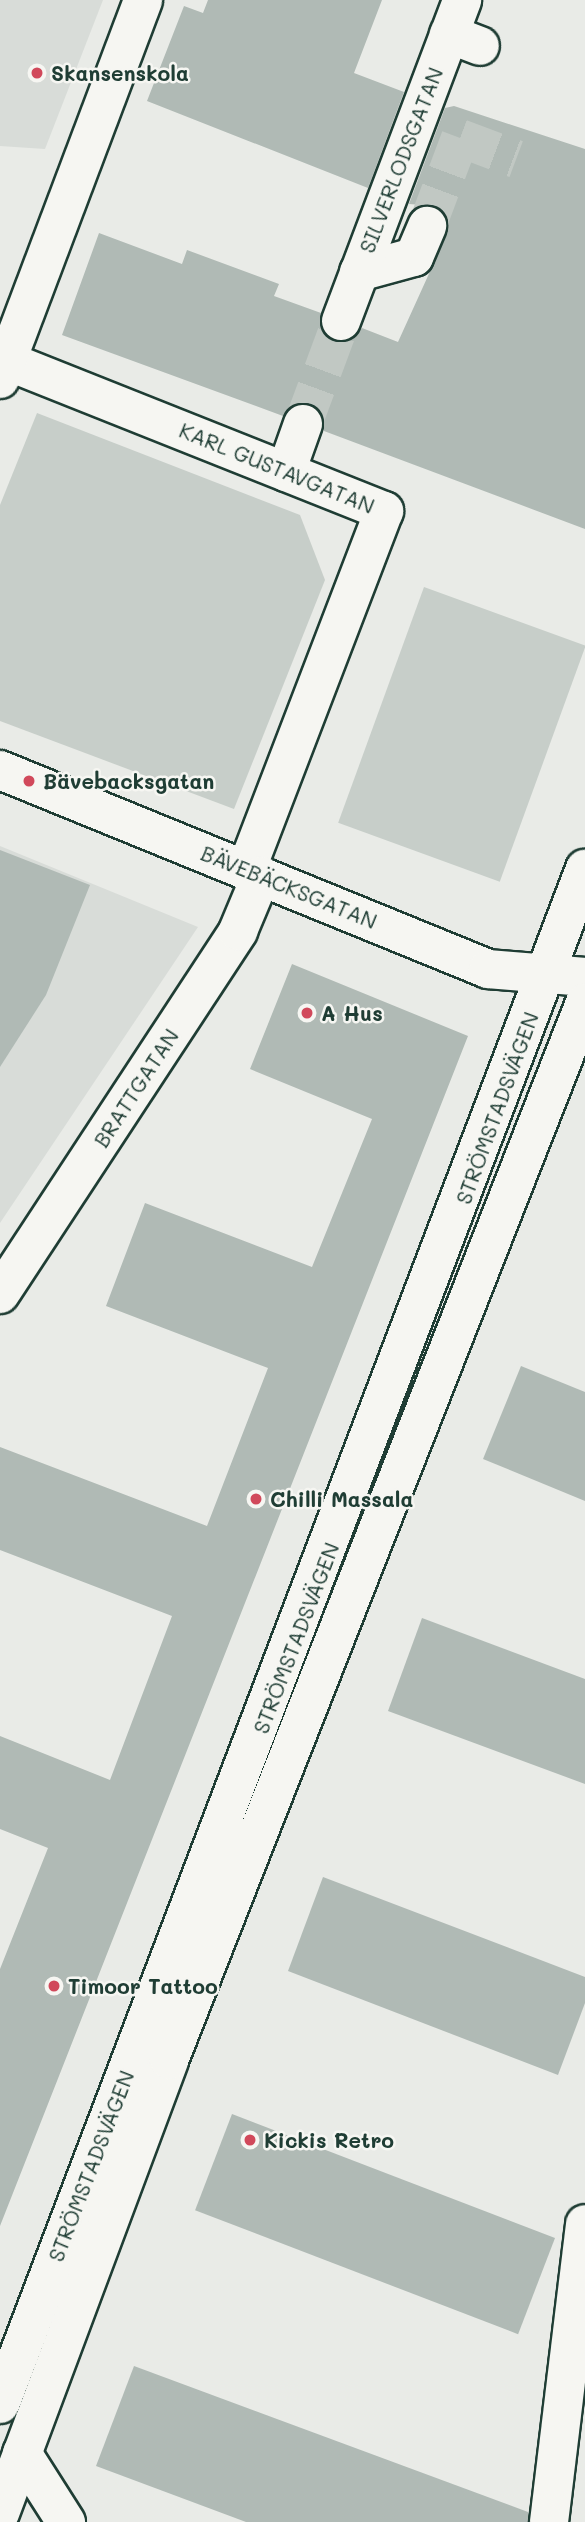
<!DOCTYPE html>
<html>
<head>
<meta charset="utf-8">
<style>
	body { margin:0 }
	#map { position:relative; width:585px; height:2522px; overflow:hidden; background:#e9ebe7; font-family:Mali,sans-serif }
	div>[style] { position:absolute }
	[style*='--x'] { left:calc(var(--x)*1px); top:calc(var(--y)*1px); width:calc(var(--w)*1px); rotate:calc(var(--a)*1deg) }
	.built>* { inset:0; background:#d8dcd8 }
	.green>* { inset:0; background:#c7cec9; transform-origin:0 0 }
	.building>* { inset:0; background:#b0bab5; transform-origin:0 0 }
	.minor-tunnel>* { height:38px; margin-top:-19px; transform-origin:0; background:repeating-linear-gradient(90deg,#c1c8c3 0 38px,transparent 0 57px) }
	.roads { filter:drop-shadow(2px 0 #1f3d34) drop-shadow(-2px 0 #1f3d34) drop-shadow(0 2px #1f3d34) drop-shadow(0 -2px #1f3d34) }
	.minor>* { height:38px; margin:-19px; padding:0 19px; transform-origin:19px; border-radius:19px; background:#f6f6f2 }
	.major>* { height:38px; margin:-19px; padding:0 19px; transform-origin:19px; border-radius:19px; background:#f6f6f2 }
	.dots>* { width:19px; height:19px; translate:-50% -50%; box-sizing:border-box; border:4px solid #f6f6f2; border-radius:50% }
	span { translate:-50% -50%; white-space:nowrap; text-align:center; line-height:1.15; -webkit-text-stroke:5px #f6f6f2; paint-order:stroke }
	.poi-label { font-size:21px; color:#1f3d34; font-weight:700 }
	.left { translate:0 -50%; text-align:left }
	.street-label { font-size:21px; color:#1f3d34 }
</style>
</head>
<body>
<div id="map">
	<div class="built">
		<i style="clip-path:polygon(0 0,103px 0,45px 149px,0 146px)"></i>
		<i style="clip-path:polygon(0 846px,198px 927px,0 1223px)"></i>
	</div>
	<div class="green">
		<i style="clip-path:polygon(37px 413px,300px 515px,325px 580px,234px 809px,0 721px,0 505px)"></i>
		<i style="left:424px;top:587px;width:172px;height:251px;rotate:20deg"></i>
	</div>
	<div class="building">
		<i style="clip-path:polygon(208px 0,382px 0,354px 73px,404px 92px,368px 188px,147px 101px,184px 6px,203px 13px)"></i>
		<i style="clip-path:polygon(454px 106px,585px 149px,585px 529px,324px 431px,324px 419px,311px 404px,298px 403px,283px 416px,62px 335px,99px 233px,182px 264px,187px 250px,279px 284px,274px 296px,321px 313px,324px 334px,334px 342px,354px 338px,362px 328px,398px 342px,447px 234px,449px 223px,436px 206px,409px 204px,445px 108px)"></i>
		<i style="clip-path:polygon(0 850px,90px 885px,46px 995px,0 1067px)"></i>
		<i style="clip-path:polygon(292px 964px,468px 1036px,0 2226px,0 1969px,48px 1848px,0 1829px,0 1736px,110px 1780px,172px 1616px,0 1550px,0 1447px,207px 1526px,268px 1368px,106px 1306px,145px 1203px,312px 1267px,372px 1119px,250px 1069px)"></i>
		<i style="clip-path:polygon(521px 1366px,585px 1392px,585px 1501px,483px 1459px)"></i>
		<i style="clip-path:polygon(422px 1618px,585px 1679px,585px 1784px,388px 1711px)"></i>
		<i style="clip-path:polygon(323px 1877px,585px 1977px,585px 2003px,558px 2075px,288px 1971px)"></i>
		<i style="left:232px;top:2114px;width:346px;height:103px;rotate:21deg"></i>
		<i style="clip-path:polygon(134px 2366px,528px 2512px,528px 2522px,246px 2522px,96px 2466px)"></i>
	</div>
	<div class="minor-tunnel">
		<i style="--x:427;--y:226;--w:94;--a:-69.4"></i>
		<i style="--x:460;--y:138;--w:60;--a:20.6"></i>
		<i style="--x:303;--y:424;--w:110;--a:-69.7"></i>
	</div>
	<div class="roads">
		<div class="minor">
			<i style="--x:449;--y:34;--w:33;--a:21"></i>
			<i style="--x:359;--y:272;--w:57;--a:-15.3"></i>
			<i style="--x:414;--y:257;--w:34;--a:-67"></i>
			<i style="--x:341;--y:321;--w:343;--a:-69.3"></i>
			<i style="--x:7;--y:361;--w:406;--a:21.7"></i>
			<i style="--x:384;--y:511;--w:385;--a:111"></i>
			<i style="--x:0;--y:379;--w:405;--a:-69.3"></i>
			<i style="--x:286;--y:472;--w:51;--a:-70.5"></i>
			<i style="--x:0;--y:770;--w:527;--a:22.18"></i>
			<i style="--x:488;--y:969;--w:97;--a:4.7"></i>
			<i style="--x:0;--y:1294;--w:434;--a:-56.7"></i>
			<i style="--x:238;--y:931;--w:60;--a:-67.3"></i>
			<i style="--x:549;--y:2522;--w:300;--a:-83.1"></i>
		</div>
		<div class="major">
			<i style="--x:0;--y:2404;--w:1643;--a:-69.14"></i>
			<i style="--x:22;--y:2453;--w:82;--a:57.5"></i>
			<i style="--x:0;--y:2513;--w:483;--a:-69.5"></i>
			<i style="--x:169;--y:2060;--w:1136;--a:-68.52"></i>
		</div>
	</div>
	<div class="dots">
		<i style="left:37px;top:73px;background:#d1495b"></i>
		<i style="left:29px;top:781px;background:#d1495b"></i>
		<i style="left:307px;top:1013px;background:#d1495b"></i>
		<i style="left:256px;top:1499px;background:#d1495b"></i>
		<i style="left:54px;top:1986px;background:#d1495b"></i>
		<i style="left:250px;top:2140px;background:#d1495b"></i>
	</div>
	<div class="poi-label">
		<span class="left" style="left:51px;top:73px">Skansenskola</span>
		<span class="left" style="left:43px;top:781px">Bävebacksgatan</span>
		<span class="left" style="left:321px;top:1013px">A Hus</span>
		<span class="left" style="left:270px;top:1499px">Chilli Massala</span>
		<span class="left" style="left:68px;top:1986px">Timoor Tattoo</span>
		<span class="left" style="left:264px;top:2140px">Kickis Retro</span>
	</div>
	<div class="street-label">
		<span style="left:401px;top:160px;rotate:-69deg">SILVERLODSGATAN</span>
		<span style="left:277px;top:468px;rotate:22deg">KARL GUSTAVGATAN</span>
		<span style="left:289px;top:887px;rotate:22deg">BÄVEBÄCKSGATAN</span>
		<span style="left:136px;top:1088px;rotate:-57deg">BRATTGATAN</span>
		<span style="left:497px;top:1108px;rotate:-70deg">STRÖMSTADSVÄGEN</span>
		<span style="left:296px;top:1638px;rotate:-69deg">STRÖMSTADSVÄGEN</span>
		<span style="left:91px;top:2166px;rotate:-69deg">STRÖMSTADSVÄGEN</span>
	</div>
</div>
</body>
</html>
